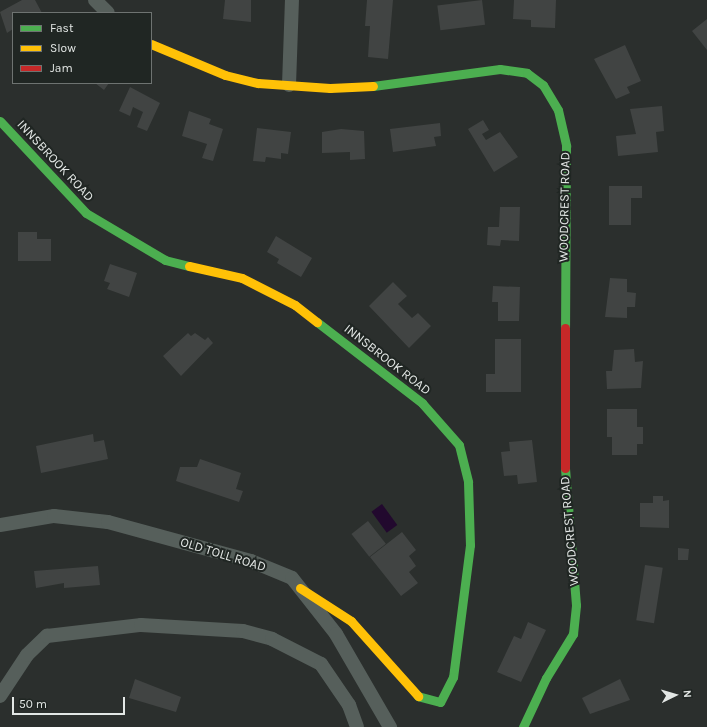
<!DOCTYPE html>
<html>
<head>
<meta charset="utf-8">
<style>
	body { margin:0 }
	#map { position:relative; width:707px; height:727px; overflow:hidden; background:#2b2f2d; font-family:Karla,sans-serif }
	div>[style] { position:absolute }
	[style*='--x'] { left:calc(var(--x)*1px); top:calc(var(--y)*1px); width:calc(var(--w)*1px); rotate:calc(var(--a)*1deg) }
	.water>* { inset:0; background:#22092e; transform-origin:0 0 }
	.building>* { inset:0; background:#414443; transform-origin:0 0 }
	.street>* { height:14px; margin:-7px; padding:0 7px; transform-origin:7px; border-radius:7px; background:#565f5b }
	.fast>* { height:9px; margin:-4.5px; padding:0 4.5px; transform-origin:4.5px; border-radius:4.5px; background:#4caf50 }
	.slow>* { height:9px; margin:-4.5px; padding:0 4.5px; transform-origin:4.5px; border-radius:4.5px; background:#ffc107 }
	.jam>* { height:9px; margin:-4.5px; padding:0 4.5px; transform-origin:4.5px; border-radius:4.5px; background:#c62828 }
	span { translate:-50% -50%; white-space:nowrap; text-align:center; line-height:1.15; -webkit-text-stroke:4px #202623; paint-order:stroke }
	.street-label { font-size:13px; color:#e3e7e5 }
	.legend { position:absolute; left:12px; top:12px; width:140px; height:72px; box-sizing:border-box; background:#202623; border:1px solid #6e7371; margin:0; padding:5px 7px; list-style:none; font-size:12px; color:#e3e7e5 }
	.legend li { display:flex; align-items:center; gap:8px; height:20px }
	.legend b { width:20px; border:1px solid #6e7371 }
	.north { position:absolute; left:655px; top:675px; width:40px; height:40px; -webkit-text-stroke:3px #202623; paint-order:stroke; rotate:85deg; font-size:11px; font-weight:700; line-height:16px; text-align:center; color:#e3e7e5 }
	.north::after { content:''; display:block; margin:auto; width:14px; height:18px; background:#e3e7e5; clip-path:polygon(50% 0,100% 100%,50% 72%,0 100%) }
	.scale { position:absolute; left:12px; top:697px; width:113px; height:18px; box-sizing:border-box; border:2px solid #e3e7e5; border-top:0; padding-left:5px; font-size:12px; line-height:14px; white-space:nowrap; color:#e3e7e5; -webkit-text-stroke:3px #202623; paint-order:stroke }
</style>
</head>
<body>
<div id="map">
	<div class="water">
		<i style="left:382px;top:504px;width:26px;height:13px;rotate:54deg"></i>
	</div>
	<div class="building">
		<i style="clip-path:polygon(22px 0,35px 0,42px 13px,13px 13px,13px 29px,7px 33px,0 12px)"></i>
		<i style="clip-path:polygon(225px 0,251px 0,251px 22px,223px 19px)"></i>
		<i style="clip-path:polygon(367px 0,393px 0,388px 59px,368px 57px,370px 26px,365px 26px)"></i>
		<i style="left:482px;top:0;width:25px;height:45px;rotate:83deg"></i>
		<i style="clip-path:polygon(514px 0,556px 0,555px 28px,531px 27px,531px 20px,513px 19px)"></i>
		<i style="clip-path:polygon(707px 19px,707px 50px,692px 31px)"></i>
		<i style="clip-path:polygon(625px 45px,641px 81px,627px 87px,630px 93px,616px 99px,594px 59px)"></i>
		<i style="clip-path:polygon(95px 83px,109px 83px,104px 90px)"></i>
		<i style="clip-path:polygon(130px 87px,160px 103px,147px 131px,137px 127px,143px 112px,133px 107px,130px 116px,119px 111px)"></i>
		<i style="clip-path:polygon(662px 106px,664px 131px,656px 132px,658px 152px,618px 156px,616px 136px,636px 134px,630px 109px)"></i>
		<i style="clip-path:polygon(189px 111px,211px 119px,209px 124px,223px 129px,213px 161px,202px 158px,207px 144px,182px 136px)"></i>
		<i style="clip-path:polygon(483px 120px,489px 130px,482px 134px,486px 140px,500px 132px,518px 157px,494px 172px,468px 129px)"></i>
		<i style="clip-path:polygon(440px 123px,441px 136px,434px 137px,436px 146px,393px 152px,390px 129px)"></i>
		<i style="clip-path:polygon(257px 128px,291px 132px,288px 154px,281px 153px,281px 159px,266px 157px,265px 162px,253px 161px)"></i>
		<i style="clip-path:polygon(341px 129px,364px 131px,365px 159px,350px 160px,350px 152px,322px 153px,322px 132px)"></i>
		<i style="clip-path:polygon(609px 186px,642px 186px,642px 198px,631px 198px,631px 225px,609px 225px)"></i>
		<i style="clip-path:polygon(500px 207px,520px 207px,519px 241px,501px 240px,500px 246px,487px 245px,488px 227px,499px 227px)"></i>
		<i style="clip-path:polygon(18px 232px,37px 232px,37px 239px,51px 239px,51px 261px,18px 261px)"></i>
		<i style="clip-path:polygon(276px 236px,312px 258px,301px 277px,277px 263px,279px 259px,267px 252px)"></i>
		<i style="clip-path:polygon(110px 264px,137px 273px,129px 297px,107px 289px,110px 283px,104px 281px)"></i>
		<i style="clip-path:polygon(610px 278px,627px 279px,627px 292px,636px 293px,635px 307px,627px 307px,627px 318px,605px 317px)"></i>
		<i style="clip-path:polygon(393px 282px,407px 296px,398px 304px,412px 318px,418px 313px,431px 326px,409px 348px,369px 306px)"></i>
		<i style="clip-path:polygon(493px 286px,520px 287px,519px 321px,498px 321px,498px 302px,492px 302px)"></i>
		<i style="clip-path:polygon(188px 333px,191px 336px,195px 333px,205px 340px,208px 337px,213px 343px,181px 376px,163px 356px)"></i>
		<i style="clip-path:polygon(495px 339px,521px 339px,521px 392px,486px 392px,486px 374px,495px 374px)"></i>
		<i style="clip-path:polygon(634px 349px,635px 362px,643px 361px,641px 388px,607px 389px,606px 371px,612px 371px,614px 350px)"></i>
		<i style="clip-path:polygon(607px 409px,637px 409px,637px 427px,643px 427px,643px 444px,637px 444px,637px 455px,612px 455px,612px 437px,607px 437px)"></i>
		<i style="clip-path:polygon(93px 434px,94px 442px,104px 440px,108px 459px,41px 473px,36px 446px)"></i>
		<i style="clip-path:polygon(532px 440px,537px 482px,518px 484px,517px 475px,504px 476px,501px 452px,510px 451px,509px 442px)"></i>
		<i style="clip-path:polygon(200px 459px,241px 473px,236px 489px,243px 491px,239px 502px,176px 481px,180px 467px,197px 467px)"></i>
		<i style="clip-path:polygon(653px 496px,663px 496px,663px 501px,669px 500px,669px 528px,640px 527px,640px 503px,653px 503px)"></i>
		<i style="left:368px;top:521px;width:29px;height:21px;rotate:52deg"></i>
		<i style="clip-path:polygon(402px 532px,416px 550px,409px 556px,416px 566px,409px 572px,418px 583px,401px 596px,370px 557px)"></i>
		<i style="clip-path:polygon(678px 548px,689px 549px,688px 560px,678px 560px)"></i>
		<i style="left:645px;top:565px;width:18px;height:56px;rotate:9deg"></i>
		<i style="clip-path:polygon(98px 566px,100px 585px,64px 588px,64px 583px,36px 588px,34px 571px)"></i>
		<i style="clip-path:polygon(528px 622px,546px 630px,521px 682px,497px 672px,514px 636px,521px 639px)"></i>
		<i style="clip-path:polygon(135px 679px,181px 697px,176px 712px,129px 698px)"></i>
		<i style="clip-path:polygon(620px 679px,630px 700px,590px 714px,582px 698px)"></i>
	</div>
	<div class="street">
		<i style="--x:95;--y:0;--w:18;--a:45"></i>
		<i style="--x:289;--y:85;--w:85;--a:-88"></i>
		<i style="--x:0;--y:525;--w:55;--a:-9.5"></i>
		<i style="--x:54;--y:516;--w:54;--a:6.3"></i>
		<i style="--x:108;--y:522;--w:148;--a:15.3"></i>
		<i style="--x:251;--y:561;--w:44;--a:22.5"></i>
		<i style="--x:292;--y:578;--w:71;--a:51.8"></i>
		<i style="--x:336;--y:634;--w:108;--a:59.9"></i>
		<i style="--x:0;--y:696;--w:49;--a:-56.6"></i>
		<i style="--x:27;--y:655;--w:28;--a:-44"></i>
		<i style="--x:47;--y:636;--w:95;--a:-6.7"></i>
		<i style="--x:141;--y:625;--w:102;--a:3.4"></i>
		<i style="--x:243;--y:631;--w:30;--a:15"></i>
		<i style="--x:272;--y:639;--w:55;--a:27"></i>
		<i style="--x:321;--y:664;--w:50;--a:55.7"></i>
		<i style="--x:349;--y:705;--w:23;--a:70"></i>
	</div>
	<div class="fast">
		<i style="--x:373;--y:86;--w:128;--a:-7.6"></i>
		<i style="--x:500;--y:69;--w:27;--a:8"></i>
		<i style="--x:527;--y:73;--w:20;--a:37"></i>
		<i style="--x:543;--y:85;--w:29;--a:59"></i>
		<i style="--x:558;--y:110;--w:37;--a:77"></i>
		<i style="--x:566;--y:146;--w:182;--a:90.3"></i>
		<i style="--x:0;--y:121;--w:126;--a:46.9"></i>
		<i style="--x:86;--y:213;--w:92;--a:30.7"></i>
		<i style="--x:165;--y:260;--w:25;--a:14"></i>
		<i style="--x:317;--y:322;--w:133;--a:37.6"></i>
		<i style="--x:422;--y:403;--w:56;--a:48.6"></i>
		<i style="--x:459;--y:445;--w:38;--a:76"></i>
		<i style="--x:468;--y:482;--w:63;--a:88.2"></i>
		<i style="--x:470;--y:545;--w:133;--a:97.3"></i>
		<i style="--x:453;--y:677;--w:28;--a:117"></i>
		<i style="--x:440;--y:702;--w:23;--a:-165"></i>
		<i style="--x:523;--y:727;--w:54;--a:-64.9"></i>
		<i style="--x:546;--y:678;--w:52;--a:-58.5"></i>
		<i style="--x:573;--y:634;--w:29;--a:-84"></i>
		<i style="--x:576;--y:605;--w:137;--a:-94.6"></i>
	</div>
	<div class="slow">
		<i style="--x:151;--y:44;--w:80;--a:22.7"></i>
		<i style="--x:225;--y:75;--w:34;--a:14"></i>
		<i style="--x:258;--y:83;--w:72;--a:4"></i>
		<i style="--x:330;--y:88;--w:43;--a:-2.7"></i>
		<i style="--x:189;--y:266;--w:54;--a:12.8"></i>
		<i style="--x:242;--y:278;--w:59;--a:27"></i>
		<i style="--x:295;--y:305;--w:28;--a:38"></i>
		<i style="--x:300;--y:588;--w:61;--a:32.9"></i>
		<i style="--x:351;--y:621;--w:101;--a:48.2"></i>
	</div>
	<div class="jam">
		<i style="--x:565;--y:468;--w:140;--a:-90"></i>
	</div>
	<div class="street-label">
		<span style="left:55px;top:161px;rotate:47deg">INNSBROOK ROAD</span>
		<span style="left:565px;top:207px;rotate:-89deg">WOODCREST ROAD</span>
		<span style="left:387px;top:360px;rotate:38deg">INNSBROOK ROAD</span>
		<span style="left:570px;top:531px;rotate:-95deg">WOODCREST ROAD</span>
		<span style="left:223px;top:555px;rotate:17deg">OLD TOLL ROAD</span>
	</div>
	<ul class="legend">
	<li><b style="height:5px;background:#4caf50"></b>Fast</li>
	<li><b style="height:5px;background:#ffc107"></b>Slow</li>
	<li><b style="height:5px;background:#c62828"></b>Jam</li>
	</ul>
	<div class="north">N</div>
	<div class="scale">50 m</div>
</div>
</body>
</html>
